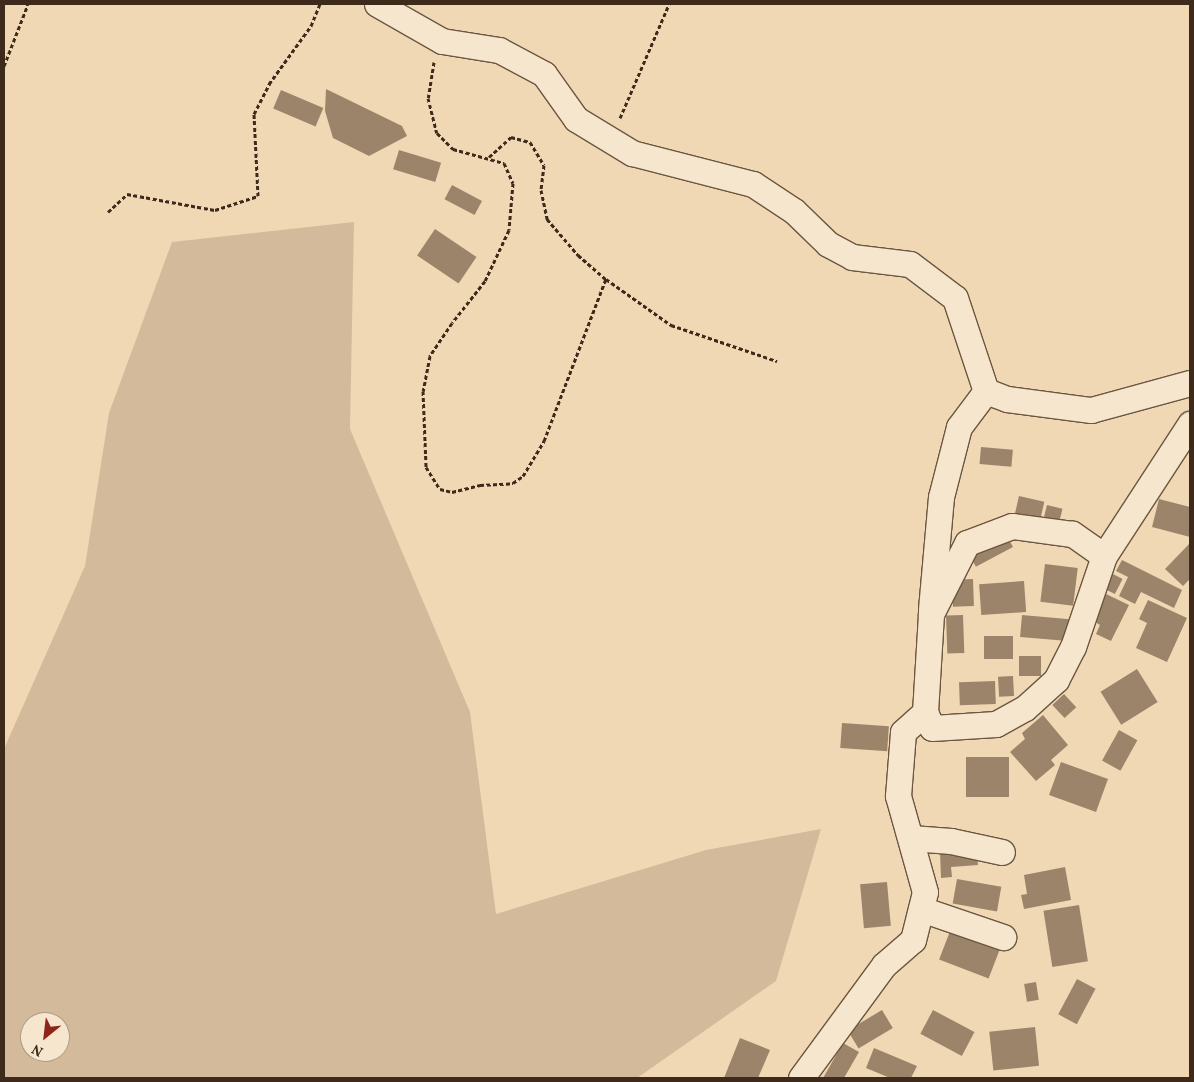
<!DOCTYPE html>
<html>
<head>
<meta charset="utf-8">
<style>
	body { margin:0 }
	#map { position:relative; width:1194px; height:1082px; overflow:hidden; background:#f1d8b4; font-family:Vollkorn,serif }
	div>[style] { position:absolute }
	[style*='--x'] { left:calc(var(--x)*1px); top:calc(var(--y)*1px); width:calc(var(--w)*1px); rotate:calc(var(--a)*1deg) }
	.green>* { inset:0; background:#d3ba9a }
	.building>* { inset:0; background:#9b846a; transform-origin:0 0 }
	.path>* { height:3px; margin-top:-1.5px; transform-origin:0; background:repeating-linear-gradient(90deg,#3e2a1a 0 4px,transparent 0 6.5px) }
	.roads { filter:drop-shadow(1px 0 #6b5640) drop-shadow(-1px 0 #6b5640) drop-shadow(0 1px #6b5640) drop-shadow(0 -1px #6b5640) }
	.minor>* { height:25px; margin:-12.5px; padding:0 12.5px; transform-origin:12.5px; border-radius:12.5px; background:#f6e6ce }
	span { translate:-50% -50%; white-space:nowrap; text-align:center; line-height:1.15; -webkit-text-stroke:4px #f6e6ce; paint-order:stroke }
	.frame { position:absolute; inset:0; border:5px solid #3e2a1a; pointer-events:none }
	.north { position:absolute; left:20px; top:1012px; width:50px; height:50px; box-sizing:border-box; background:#f6e6ce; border:1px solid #ac9b86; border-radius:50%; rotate:209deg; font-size:14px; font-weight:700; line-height:20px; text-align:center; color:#3e2a1a }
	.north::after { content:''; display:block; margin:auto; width:18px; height:22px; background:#8f2418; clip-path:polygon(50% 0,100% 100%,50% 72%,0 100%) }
</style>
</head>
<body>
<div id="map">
	<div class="green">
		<i style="clip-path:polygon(evenodd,354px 222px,350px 429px,470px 712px,496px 914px,706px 850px,821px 829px,776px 981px,637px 1078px,4px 1078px,4px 749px,85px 566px,109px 413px,172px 242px,354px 222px,30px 1022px,60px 1022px,60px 1052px,30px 1052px,30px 1022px)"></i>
	</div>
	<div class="building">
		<i style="clip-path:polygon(326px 89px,402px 126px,407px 136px,369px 156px,333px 138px,325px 111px)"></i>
		<i style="left:281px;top:90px;width:46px;height:20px;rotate:23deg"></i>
		<i style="left:399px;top:150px;width:44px;height:20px;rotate:17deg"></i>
		<i style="left:452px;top:185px;width:34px;height:16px;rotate:28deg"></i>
		<i style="left:435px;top:229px;width:50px;height:32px;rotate:34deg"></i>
		<i style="left:981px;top:447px;width:32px;height:17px;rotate:5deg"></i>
		<i style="left:1019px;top:496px;width:26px;height:22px;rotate:13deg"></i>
		<i style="clip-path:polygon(1159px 499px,1190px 507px,1190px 537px,1152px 527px)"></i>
		<i style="left:1047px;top:505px;width:16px;height:20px;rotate:14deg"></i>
		<i style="left:1005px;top:532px;width:17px;height:42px;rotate:62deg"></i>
		<i style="clip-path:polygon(1190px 543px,1190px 579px,1183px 586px,1165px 569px)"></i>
		<i style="clip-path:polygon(1122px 560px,1182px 590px,1174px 608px,1141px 592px,1135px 604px,1119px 596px,1128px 577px,1116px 571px)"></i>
		<i style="left:1045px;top:564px;width:33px;height:38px;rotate:7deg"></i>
		<i style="left:1111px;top:573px;width:13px;height:17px;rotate:27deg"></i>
		<i style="left:973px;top:579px;width:27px;height:21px;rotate:88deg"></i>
		<i style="left:1024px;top:581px;width:31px;height:45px;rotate:86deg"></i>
		<i style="clip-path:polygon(1104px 593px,1129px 605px,1111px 641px,1096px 634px,1100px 625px,1090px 619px)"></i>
		<i style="clip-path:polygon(1148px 600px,1187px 618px,1167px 662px,1136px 648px,1147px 623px,1139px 619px)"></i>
		<i style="left:963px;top:615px;width:38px;height:17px;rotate:88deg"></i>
		<i style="left:1022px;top:615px;width:48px;height:22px;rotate:5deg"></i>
		<i style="left:984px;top:636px;width:29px;height:23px"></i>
		<i style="left:1019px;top:656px;width:22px;height:20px"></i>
		<i style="left:1137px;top:669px;width:39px;height:43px;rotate:58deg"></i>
		<i style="left:1013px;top:676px;width:20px;height:15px;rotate:87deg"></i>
		<i style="left:995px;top:681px;width:23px;height:36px;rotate:88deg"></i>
		<i style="left:1064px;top:694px;width:18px;height:16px;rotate:47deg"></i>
		<i style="clip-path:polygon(1043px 715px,1068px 745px,1051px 760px,1055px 765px,1036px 781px,1010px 752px,1025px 739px,1022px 733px)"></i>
		<i style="left:842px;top:723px;width:47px;height:25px;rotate:4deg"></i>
		<i style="left:1119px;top:730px;width:21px;height:35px;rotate:29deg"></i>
		<i style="left:966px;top:757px;width:43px;height:40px"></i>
		<i style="left:1061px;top:762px;width:50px;height:35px;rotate:20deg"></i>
		<i style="clip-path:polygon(977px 850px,978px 865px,951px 867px,952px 877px,941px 878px,940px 852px)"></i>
		<i style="clip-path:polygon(1065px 867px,1071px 900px,1024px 909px,1021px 895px,1027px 894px,1024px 875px)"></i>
		<i style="left:957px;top:879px;width:45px;height:25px;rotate:10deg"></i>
		<i style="left:887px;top:882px;width:44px;height:27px;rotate:85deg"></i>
		<i style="left:1079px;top:905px;width:57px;height:36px;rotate:81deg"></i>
		<i style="left:952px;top:926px;width:53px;height:36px;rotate:21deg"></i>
		<i style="left:1077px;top:979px;width:21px;height:40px;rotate:28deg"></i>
		<i style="left:1036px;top:982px;width:18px;height:12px;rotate:81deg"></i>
		<i style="left:882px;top:1010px;width:21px;height:40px;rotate:59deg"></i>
		<i style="left:933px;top:1010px;width:47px;height:27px;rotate:28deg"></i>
		<i style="left:1035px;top:1027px;width:39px;height:46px;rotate:84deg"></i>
		<i style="clip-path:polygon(740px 1038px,770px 1050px,758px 1078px,724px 1078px)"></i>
		<i style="clip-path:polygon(843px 1043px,859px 1052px,844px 1078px,823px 1078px)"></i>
		<i style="clip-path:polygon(874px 1048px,917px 1066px,911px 1078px,890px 1078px,866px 1068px)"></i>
	</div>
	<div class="path">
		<i style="--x:434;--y:62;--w:36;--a:99"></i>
		<i style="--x:428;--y:98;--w:36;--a:76"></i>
		<i style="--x:437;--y:133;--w:23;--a:45"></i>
		<i style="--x:453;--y:149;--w:53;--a:15.4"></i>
		<i style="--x:504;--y:163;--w:22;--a:66"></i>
		<i style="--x:513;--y:183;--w:47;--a:94.9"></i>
		<i style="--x:509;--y:230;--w:56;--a:115.2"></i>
		<i style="--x:485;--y:281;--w:53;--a:128.2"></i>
		<i style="--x:452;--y:323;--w:40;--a:124"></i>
		<i style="--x:430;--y:356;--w:36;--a:101"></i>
		<i style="--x:423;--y:391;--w:76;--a:87.7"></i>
		<i style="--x:426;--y:467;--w:26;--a:58"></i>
		<i style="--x:440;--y:489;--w:12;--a:14"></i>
		<i style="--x:452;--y:492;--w:29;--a:-14"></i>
		<i style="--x:480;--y:485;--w:33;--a:-3"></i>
		<i style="--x:513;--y:483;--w:12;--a:-35"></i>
		<i style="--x:523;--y:476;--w:41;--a:-59"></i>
		<i style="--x:544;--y:441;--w:173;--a:-69.1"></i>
		<i style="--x:606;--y:279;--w:80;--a:35.3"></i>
		<i style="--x:671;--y:325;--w:112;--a:18.8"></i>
		<i style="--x:4;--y:66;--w:66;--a:-68.8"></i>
		<i style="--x:620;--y:118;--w:124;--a:-66.7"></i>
		<i style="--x:489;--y:157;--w:30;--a:-42"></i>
		<i style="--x:511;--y:137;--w:20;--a:15"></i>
		<i style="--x:530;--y:142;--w:27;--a:59"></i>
		<i style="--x:544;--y:165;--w:25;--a:97"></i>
		<i style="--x:541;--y:190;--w:30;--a:78"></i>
		<i style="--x:547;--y:219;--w:48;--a:49.3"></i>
		<i style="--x:578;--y:255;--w:37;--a:41"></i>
		<i style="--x:108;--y:212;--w:26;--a:-43"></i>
		<i style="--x:127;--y:194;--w:89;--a:10.3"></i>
		<i style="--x:215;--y:210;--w:45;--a:-18"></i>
		<i style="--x:258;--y:196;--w:82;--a:-92.8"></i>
		<i style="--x:254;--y:114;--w:34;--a:-63"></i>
		<i style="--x:269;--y:84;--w:72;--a:-54.1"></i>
		<i style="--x:311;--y:26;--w:24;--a:-68"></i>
	</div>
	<div class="roads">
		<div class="minor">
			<i style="--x:377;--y:4;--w:75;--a:29.6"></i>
			<i style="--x:442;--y:41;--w:58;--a:9"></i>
			<i style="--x:499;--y:50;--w:51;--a:28.1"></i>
			<i style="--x:544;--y:74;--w:55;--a:54.6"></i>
			<i style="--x:576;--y:119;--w:66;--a:31.3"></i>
			<i style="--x:632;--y:153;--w:125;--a:14.4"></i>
			<i style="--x:753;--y:184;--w:49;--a:33.4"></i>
			<i style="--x:794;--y:211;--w:47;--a:44.1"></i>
			<i style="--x:828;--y:244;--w:27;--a:28"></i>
			<i style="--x:852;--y:257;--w:58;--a:6.9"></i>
			<i style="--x:910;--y:264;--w:56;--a:37.1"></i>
			<i style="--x:955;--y:298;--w:98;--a:71.6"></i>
			<i style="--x:986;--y:391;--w:22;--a:21"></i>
			<i style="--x:1007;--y:399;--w:85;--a:7.5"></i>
			<i style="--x:1091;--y:410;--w:103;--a:-15.3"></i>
			<i style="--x:1104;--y:556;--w:39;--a:-145"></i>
			<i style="--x:1072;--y:534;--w:61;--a:-172.4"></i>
			<i style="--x:1012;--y:526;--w:48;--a:159.3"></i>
			<i style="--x:967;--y:543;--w:80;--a:116.9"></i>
			<i style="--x:931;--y:614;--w:98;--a:93.5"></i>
			<i style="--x:925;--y:712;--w:17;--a:66"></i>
			<i style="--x:932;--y:728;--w:64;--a:-3.6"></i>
			<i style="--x:996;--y:724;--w:33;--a:-29"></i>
			<i style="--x:1025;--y:708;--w:42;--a:-42.1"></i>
			<i style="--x:1056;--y:680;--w:37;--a:-63"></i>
			<i style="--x:1073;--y:647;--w:96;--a:-71.2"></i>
			<i style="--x:1104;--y:556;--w:158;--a:-56.9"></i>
			<i style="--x:931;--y:609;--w:112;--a:-84.9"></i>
			<i style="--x:941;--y:497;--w:72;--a:-75.6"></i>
			<i style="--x:959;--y:427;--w:45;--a:-53.1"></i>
			<i style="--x:911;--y:838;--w:40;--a:4.3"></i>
			<i style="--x:951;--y:841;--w:52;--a:12.2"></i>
			<i style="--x:921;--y:909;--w:87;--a:18.9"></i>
			<i style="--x:801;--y:1078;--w:140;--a:-53.7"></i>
			<i style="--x:884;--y:965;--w:38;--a:-41"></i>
			<i style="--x:913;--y:940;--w:49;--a:-76"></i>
			<i style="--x:925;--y:892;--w:100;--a:-105.7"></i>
			<i style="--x:898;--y:796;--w:64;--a:-85.5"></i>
			<i style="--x:903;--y:732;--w:30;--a:-42"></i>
		</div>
	</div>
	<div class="frame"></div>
	<div class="north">N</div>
</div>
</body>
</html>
